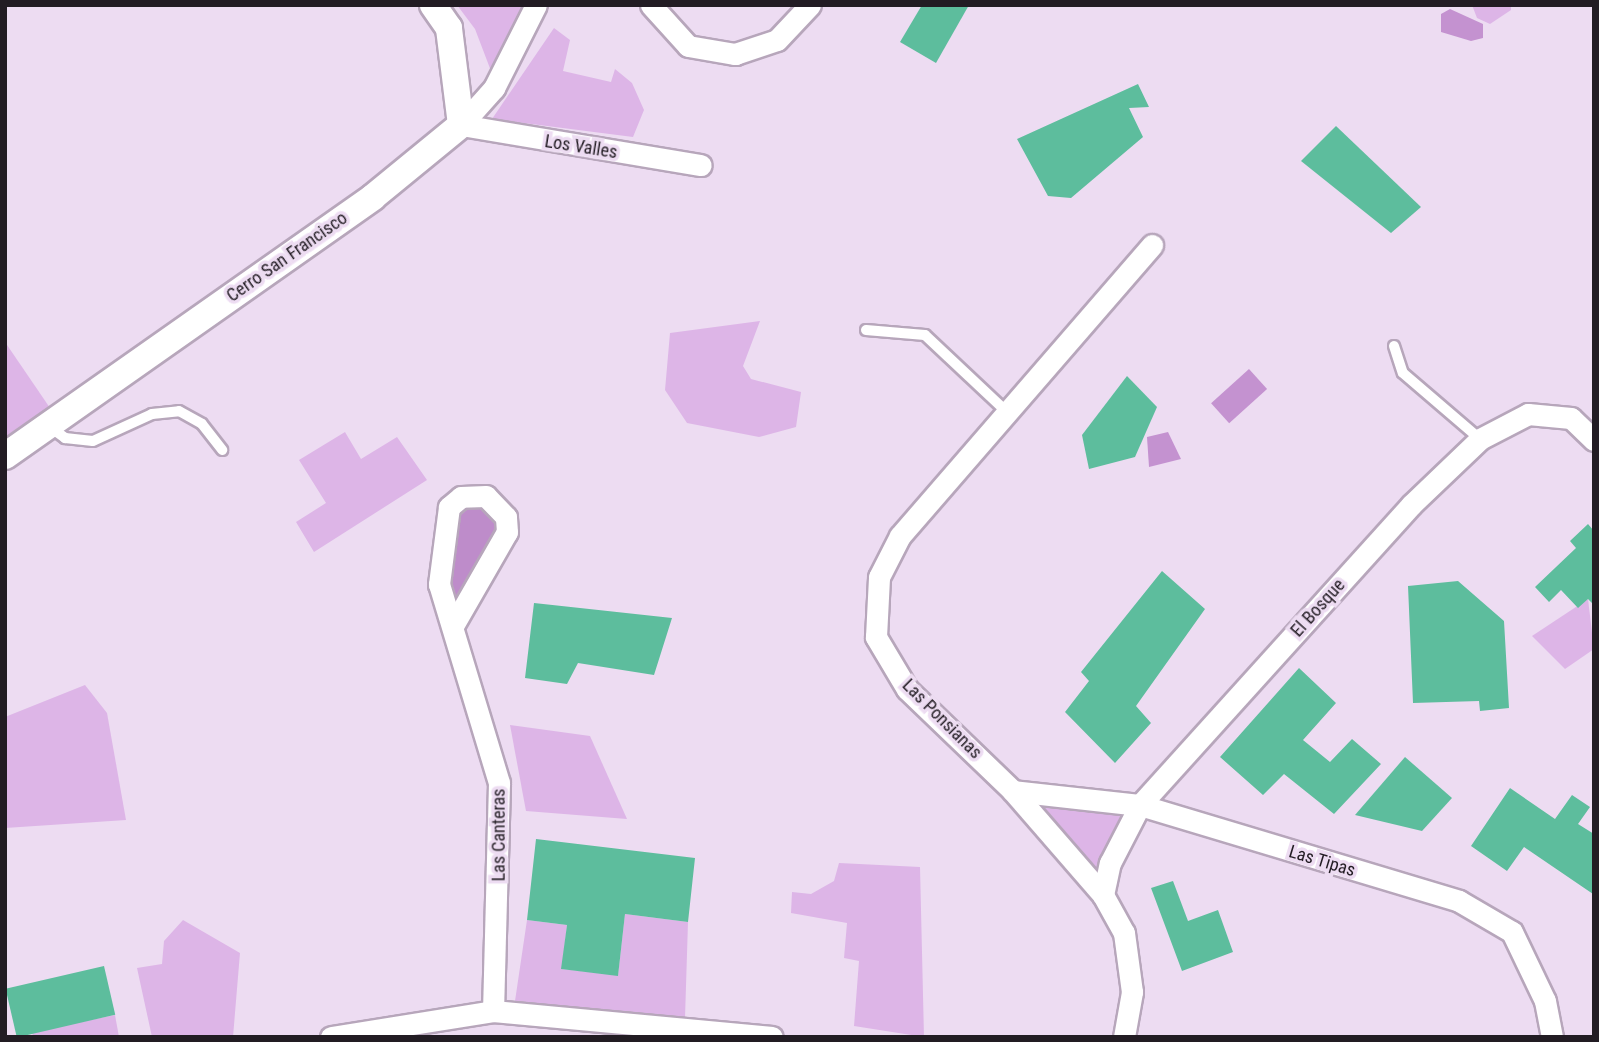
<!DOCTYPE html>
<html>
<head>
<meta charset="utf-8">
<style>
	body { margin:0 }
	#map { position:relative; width:1599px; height:1042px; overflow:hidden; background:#eddcf2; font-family:"Roboto Condensed",sans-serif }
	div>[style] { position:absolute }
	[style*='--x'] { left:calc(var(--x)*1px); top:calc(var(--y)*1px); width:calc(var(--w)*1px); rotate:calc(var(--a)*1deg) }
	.green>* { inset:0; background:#ddb5e7 }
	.forest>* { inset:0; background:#be8cca }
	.water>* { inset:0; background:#c492d0; transform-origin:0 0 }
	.building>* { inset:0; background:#5dbd9d; transform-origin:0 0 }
	.roads { filter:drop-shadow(2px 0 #b7a6bb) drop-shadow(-2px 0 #b7a6bb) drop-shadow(0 2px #b7a6bb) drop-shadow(0 -2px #b7a6bb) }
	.service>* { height:10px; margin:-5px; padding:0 5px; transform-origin:5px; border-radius:5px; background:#fff }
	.minor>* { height:21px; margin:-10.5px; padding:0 10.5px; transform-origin:10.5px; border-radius:10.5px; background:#fff }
	.tertiary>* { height:26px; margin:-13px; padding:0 13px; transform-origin:13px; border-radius:13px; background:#fff }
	span { translate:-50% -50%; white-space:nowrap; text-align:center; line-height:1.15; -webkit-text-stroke:7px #eddcf2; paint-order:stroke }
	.street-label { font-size:18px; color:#221c23 }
	.frame { position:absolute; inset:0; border:7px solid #221c23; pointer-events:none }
</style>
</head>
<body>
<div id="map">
	<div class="green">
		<i style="clip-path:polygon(457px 5px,523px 5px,491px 71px,475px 29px)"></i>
		<i style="clip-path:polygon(1472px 5px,1511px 5px,1511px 10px,1490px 24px,1477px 18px)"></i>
		<i style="clip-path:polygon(554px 28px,570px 40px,563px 71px,611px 82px,615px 69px,632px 83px,644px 110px,633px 137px,492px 119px)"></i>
		<i style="clip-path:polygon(760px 321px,743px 366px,751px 379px,801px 392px,796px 427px,759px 437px,687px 423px,665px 390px,670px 333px)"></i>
		<i style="clip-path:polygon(5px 342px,50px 408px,5px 439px)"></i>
		<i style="clip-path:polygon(345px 432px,361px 459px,397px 437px,427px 480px,314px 552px,296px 522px,326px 503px,299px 460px)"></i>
		<i style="clip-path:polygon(1588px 599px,1594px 649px,1565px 669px,1532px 636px)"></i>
		<i style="clip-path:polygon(85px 685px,107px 713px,126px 820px,5px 828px,5px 717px)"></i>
		<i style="clip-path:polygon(510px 725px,590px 736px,627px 819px,526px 811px)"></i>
		<i style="clip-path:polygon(1013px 791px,1140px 805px,1103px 895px)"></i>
		<i style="clip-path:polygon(839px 863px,920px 867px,924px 1037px,854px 1026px,859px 961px,844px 958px,847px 923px,791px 913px,792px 892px,811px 894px,834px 881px)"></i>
		<i style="clip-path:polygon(625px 914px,688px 922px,685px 1018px,515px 1001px,527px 920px,567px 925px,562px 969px,618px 975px)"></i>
		<i style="clip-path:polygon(183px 920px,240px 953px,233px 1037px,152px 1037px,137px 968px,162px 964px,164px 941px)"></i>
		<i style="clip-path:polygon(115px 1015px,119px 1037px,33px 1037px,32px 1032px)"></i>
	</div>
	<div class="forest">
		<i style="clip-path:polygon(461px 497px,506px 517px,454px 624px,439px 552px)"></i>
	</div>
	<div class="water">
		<i style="clip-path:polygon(1450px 9px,1483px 24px,1483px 38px,1471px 41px,1441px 32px,1441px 14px)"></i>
		<i style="left:1249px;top:369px;width:27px;height:51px;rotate:48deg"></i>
		<i style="clip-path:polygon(1168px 432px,1181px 459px,1149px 467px,1147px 437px)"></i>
	</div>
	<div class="building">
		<i style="clip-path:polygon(922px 5px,969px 5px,936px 63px,900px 42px)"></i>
		<i style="clip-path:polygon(1138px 84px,1149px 107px,1129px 108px,1143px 137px,1071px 198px,1048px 196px,1017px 139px)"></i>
		<i style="clip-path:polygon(1336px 126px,1421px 207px,1391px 233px,1301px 161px)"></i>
		<i style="clip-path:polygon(1127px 376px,1157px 407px,1135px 457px,1089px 469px,1082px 435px)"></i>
		<i style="clip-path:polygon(1588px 524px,1594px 531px,1594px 605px,1588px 599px,1578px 608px,1561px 590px,1549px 602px,1535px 587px,1576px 548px,1570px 541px)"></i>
		<i style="clip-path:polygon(1162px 571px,1205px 609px,1136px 706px,1151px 723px,1115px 763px,1065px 712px,1089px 681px,1081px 672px)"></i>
		<i style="clip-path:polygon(1458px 581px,1504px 621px,1509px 708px,1480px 711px,1479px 701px,1413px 703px,1408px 586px)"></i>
		<i style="clip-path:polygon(534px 603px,672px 618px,654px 675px,578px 663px,567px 684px,525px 678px)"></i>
		<i style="clip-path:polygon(1299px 668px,1336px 703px,1303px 740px,1330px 762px,1352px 739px,1381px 764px,1334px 814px,1284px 774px,1263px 795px,1220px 757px)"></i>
		<i style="clip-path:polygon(1405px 757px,1452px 798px,1422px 831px,1355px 815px)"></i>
		<i style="clip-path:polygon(1510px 788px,1555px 819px,1572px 795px,1590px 807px,1578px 824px,1594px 834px,1593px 894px,1524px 847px,1507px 871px,1471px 846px)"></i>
		<i style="clip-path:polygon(536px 839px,695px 858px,688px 922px,625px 914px,618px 976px,561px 969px,567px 925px,527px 920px)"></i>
		<i style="clip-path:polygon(1173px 881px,1188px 921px,1218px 910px,1233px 952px,1182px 971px,1151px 888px)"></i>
		<i style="left:104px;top:966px;width:50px;height:101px;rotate:77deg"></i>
	</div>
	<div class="roads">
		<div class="service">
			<i style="--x:866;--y:330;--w:59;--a:4.8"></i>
			<i style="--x:925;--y:335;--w:110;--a:43.2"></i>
			<i style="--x:1394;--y:346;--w:28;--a:72"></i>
			<i style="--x:1403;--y:373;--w:101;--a:40.6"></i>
			<i style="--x:50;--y:427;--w:19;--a:36"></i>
			<i style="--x:65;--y:438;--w:28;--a:6"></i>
			<i style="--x:93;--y:441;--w:65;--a:-24.6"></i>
			<i style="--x:152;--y:414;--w:27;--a:-6"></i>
			<i style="--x:179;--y:411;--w:26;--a:29"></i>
			<i style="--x:202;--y:424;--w:33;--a:52"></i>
		</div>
		<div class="minor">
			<i style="--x:651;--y:5;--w:55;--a:47.9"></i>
			<i style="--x:688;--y:46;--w:48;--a:9.7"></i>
			<i style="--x:735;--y:54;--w:44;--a:-18.4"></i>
			<i style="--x:777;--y:40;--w:48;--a:-46.7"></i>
			<i style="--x:461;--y:125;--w:243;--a:9.5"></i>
			<i style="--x:461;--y:125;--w:50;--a:-48.3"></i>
			<i style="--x:494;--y:88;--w:93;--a:-63.2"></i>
			<i style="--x:454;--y:624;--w:106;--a:-60.1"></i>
			<i style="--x:507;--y:532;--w:15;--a:-94"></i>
			<i style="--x:506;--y:517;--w:29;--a:-134"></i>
			<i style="--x:486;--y:496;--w:25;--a:178"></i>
			<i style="--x:461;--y:497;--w:16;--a:140"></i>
			<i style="--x:449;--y:507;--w:78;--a:97.4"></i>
			<i style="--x:439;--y:584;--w:208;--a:73.2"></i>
			<i style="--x:499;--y:783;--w:228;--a:91.5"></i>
			<i style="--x:1013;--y:791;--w:128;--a:6.3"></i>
			<i style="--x:1140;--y:805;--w:333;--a:16.7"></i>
			<i style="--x:1459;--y:901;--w:61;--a:30.3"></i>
			<i style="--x:1512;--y:932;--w:76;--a:64.4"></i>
			<i style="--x:1545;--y:1001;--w:37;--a:79"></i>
			<i style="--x:1103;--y:895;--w:33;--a:-78"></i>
			<i style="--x:1110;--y:863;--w:65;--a:-62.7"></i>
			<i style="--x:1140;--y:805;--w:404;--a:-47.9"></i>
			<i style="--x:1411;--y:505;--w:95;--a:-43.7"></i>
			<i style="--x:1480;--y:439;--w:54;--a:-27.5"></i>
			<i style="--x:1528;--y:414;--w:43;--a:5.3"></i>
			<i style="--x:1571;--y:418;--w:32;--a:44"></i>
			<i style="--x:331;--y:1037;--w:164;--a:-9.1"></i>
			<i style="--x:493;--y:1011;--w:280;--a:5.3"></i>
			<i style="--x:1124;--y:1037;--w:46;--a:-79.9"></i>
			<i style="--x:1132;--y:992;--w:60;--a:-97.7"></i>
			<i style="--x:1124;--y:933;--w:43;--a:-118.9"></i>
			<i style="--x:1103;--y:895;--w:138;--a:-130.9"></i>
			<i style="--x:1013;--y:791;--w:147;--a:-136.1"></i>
			<i style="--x:907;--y:689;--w:61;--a:-120.8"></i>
			<i style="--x:876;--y:637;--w:60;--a:-87.1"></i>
			<i style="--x:879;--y:577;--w:46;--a:-62.9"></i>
			<i style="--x:900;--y:536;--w:385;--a:-49.1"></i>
		</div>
		<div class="tertiary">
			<i style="--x:5;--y:456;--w:450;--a:-35.1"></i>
			<i style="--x:373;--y:197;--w:114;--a:-39.3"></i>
			<i style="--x:461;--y:125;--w:98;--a:-97.1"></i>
			<i style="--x:449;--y:28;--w:28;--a:-125"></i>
		</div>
	</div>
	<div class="street-label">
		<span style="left:581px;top:147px;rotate:9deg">Los Valles</span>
		<span style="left:287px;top:257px;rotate:-35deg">Cerro San Francisco</span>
		<span style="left:1318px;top:608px;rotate:-48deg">El Bosque</span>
		<span style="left:942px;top:719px;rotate:45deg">Las Ponsianas</span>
		<span style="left:499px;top:835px;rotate:-90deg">Las Canteras</span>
		<span style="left:1322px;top:861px;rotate:17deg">Las Tipas</span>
	</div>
	<div class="frame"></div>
</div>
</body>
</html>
